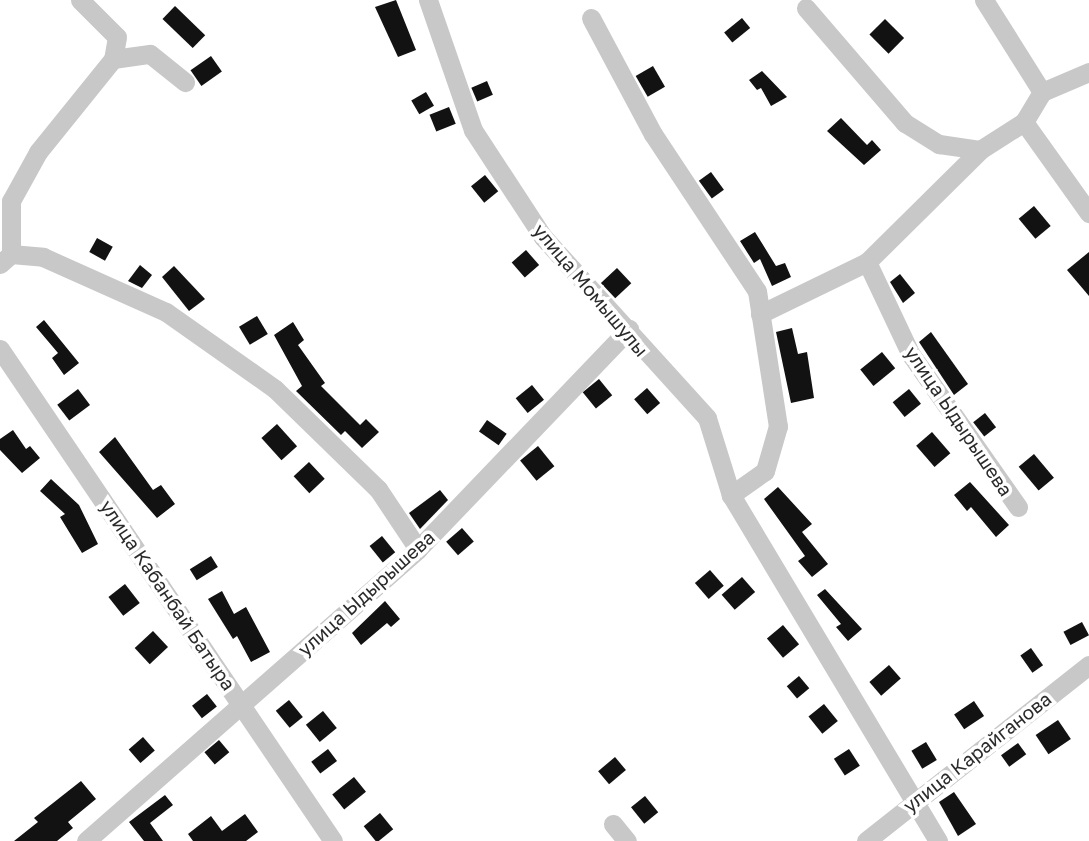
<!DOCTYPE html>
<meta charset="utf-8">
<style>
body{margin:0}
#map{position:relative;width:1089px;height:841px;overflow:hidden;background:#fff;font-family:"Golos Text",sans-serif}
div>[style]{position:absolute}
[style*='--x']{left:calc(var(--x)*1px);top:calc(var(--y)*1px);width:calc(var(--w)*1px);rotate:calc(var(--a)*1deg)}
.building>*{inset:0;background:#121212;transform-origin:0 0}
.minor>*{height:19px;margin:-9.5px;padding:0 9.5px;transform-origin:9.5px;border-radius:9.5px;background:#c8c8c8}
span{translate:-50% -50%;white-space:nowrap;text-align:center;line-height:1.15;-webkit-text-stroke:7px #fff;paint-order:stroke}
.street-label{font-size:19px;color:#2b2b2b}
</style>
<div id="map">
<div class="building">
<i style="clip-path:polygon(396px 0,416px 50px,398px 57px,375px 7px)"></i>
<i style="left:175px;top:6px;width:42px;height:18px;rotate:44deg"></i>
<i style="left:742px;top:18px;width:13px;height:23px;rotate:51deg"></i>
<i style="left:885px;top:19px;width:27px;height:22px;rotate:45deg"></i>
<i style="left:211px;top:56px;width:19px;height:25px;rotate:55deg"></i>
<i style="left:653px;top:66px;width:24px;height:20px;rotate:60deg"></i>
<i style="clip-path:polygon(762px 71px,787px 97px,771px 106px,761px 88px,757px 90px,749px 80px)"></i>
<i style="left:487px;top:81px;width:15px;height:17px;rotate:67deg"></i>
<i style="left:426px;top:92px;width:16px;height:17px;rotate:60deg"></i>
<i style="left:449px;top:107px;width:18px;height:21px;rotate:68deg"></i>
<i style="clip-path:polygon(841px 118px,867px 145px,872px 140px,881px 150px,864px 165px,827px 131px)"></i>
<i style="left:711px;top:172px;width:22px;height:15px;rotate:54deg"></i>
<i style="left:485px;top:175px;width:21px;height:18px;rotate:51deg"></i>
<i style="left:1034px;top:206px;width:26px;height:20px;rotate:50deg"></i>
<i style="clip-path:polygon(755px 232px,776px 266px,785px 263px,791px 277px,772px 286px,760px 259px,754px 263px,740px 241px)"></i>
<i style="left:97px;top:238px;width:18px;height:16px;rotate:29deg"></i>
<i style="left:526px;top:250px;width:20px;height:19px;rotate:49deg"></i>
<i style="clip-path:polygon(1089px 252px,1089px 296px,1067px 270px)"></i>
<i style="clip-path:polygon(140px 265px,152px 275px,142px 288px,128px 281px)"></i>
<i style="clip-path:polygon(174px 266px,205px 299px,189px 311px,162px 277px)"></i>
<i style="left:617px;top:268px;width:21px;height:22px;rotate:47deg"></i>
<i style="clip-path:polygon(900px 274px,915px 293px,903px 303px,890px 282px)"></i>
<i style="left:257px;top:316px;width:21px;height:21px;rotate:59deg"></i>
<i style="clip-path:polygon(44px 320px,79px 363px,64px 375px,52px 358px,58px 353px,36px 327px)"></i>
<i style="clip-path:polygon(293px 322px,304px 340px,298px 345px,325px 383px,321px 386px,360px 425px,366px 419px,379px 432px,362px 448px,345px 431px,341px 435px,296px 391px,302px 386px,274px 335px)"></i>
<i style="clip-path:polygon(792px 328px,798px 354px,807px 352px,814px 398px,791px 403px,776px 332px)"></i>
<i style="clip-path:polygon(931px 332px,968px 384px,954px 395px,919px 342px)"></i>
<i style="left:882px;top:352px;width:21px;height:28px;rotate:51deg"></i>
<i style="left:599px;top:379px;width:21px;height:21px;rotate:51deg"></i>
<i style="left:532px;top:385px;width:19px;height:21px;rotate:51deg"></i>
<i style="left:647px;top:388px;width:20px;height:17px;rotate:49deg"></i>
<i style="left:78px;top:389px;width:20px;height:26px;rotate:53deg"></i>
<i style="left:909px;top:389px;width:19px;height:21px;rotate:51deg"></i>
<i style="left:985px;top:413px;width:18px;height:15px;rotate:52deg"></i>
<i style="left:487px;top:420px;width:24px;height:14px;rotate:35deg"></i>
<i style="left:277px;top:424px;width:30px;height:21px;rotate:48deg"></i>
<i style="clip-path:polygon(13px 430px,26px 449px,30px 446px,40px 458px,22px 473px,0 450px,0 439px)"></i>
<i style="left:932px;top:432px;width:28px;height:21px;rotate:49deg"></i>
<i style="clip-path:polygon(115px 437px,153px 490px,161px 485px,175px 504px,157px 518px,99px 452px)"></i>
<i style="left:538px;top:446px;width:26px;height:23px;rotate:51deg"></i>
<i style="left:1034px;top:454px;width:31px;height:20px;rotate:50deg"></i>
<i style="left:309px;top:462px;width:23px;height:21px;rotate:47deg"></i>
<i style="clip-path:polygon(51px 479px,79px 505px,98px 544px,82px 553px,60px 517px,65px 514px,40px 491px)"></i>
<i style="clip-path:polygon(970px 482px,1009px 525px,996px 537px,971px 507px,967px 511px,954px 495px)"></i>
<i style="clip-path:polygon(778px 487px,812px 524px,802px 532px,828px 564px,812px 577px,798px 561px,805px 556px,764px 499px)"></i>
<i style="clip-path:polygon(440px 490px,448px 500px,420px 529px,409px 513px)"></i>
<i style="left:462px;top:528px;width:18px;height:21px;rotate:49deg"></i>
<i style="left:382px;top:536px;width:21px;height:16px;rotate:51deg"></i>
<i style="left:211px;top:556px;width:13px;height:25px;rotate:58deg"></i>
<i style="left:710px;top:570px;width:21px;height:20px;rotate:49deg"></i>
<i style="left:742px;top:577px;width:20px;height:27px;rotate:49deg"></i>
<i style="left:125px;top:584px;width:24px;height:21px;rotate:52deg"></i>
<i style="clip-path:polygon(825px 589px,862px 629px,848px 641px,836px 627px,841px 624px,817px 595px)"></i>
<i style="clip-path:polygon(222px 591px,234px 614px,246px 607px,270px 652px,251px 662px,237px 636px,233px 639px,208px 599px)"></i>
<i style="clip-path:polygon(385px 601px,400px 619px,391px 627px,387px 623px,361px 645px,352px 633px)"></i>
<i style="left:1082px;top:622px;width:15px;height:21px;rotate:62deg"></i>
<i style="left:783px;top:625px;width:25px;height:21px;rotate:50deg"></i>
<i style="left:153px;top:631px;width:22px;height:25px;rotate:47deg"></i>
<i style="left:1031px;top:648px;width:21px;height:13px;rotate:55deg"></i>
<i style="left:889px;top:665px;width:18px;height:26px;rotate:49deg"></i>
<i style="left:799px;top:676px;width:16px;height:16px;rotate:50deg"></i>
<i style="left:207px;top:694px;width:16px;height:19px;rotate:52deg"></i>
<i style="left:289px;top:700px;width:22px;height:17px;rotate:51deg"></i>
<i style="left:974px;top:701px;width:18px;height:24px;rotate:56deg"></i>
<i style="left:824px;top:704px;width:22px;height:20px;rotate:51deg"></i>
<i style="left:323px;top:711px;width:22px;height:22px;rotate:51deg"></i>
<i style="left:1058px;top:720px;width:23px;height:27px;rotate:56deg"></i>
<i style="left:143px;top:737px;width:18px;height:19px;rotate:49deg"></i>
<i style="left:219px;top:740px;width:16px;height:19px;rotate:50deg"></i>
<i style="left:926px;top:742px;width:21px;height:17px;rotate:59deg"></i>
<i style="left:1018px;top:743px;width:14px;height:21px;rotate:54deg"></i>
<i style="left:328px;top:749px;width:15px;height:21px;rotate:53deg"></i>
<i style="left:849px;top:749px;width:20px;height:18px;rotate:57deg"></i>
<i style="left:615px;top:757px;width:17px;height:22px;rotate:50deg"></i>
<i style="left:354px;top:777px;width:19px;height:28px;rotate:51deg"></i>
<i style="clip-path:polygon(81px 781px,96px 799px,68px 822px,73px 828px,57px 841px,14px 841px,38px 822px,34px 818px)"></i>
<i style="clip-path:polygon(954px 792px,976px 824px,958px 836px,939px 802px)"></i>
<i style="clip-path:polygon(165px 795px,173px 805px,150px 823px,163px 841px,144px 841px,129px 822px)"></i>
<i style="left:645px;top:796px;width:21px;height:18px;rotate:51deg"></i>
<i style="left:380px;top:813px;width:21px;height:21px;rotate:51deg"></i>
<i style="clip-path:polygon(245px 814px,258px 832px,246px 841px,193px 841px,188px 834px,211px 816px,222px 831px)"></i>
</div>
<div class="minor">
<i style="--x:80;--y:0;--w:52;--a:45"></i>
<i style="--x:117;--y:37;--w:22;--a:100"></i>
<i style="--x:428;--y:0;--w:138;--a:70.9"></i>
<i style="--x:473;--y:130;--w:128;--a:56.8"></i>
<i style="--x:543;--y:237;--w:244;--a:47.8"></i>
<i style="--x:707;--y:418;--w:81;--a:72.7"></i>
<i style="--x:731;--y:495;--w:403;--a:59.1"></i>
<i style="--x:984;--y:0;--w:109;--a:57.8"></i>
<i style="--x:806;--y:8;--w:152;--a:49.3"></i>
<i style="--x:905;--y:123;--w:40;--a:32"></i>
<i style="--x:939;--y:144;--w:41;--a:8.3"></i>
<i style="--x:591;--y:18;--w:132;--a:61.9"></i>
<i style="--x:653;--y:134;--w:188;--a:56.5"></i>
<i style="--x:757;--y:291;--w:137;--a:81.2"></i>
<i style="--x:778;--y:426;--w:47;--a:106.1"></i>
<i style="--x:765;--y:471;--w:42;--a:144.8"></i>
<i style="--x:1024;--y:122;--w:112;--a:54.5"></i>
<i style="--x:11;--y:254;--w:32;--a:5"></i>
<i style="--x:43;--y:257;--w:135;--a:24.1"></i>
<i style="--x:166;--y:312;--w:133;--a:35.2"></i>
<i style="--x:275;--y:389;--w:144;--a:44.2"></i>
<i style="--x:378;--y:489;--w:72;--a:56.3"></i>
<i style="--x:0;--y:264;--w:15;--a:-42"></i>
<i style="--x:11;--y:254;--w:53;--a:-90"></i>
<i style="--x:11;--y:201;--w:56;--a:-61.1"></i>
<i style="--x:38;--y:152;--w:119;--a:-51.1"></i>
<i style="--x:113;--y:59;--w:37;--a:-8"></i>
<i style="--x:150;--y:54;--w:45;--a:38.7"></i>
<i style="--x:760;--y:314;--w:119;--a:-25.9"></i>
<i style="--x:0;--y:349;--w:594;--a:55.91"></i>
<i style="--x:1018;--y:507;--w:186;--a:-125.1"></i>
<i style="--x:911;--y:355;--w:103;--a:-115.3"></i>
<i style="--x:867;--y:262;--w:159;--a:-44.7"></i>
<i style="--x:980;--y:150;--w:52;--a:-32.5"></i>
<i style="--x:1024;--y:122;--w:35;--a:-59"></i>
<i style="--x:1042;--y:92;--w:51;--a:-23.1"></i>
<i style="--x:613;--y:824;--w:22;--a:51"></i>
<i style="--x:86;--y:841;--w:442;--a:-41.3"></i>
<i style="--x:418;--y:549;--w:305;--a:-46.2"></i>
<i style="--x:866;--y:841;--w:284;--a:-38.3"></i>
</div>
<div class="street-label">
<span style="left:591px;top:290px;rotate:50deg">улица Момышулы</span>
<span style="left:959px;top:421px;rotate:56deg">улица Ыдырышева</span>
<span style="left:366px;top:593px;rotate:-42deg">улица Ыдырышева</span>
<span style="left:168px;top:595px;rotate:56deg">улица Кабанбай Батыра</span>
<span style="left:977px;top:752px;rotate:-38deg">улица Карайганова</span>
</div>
</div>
